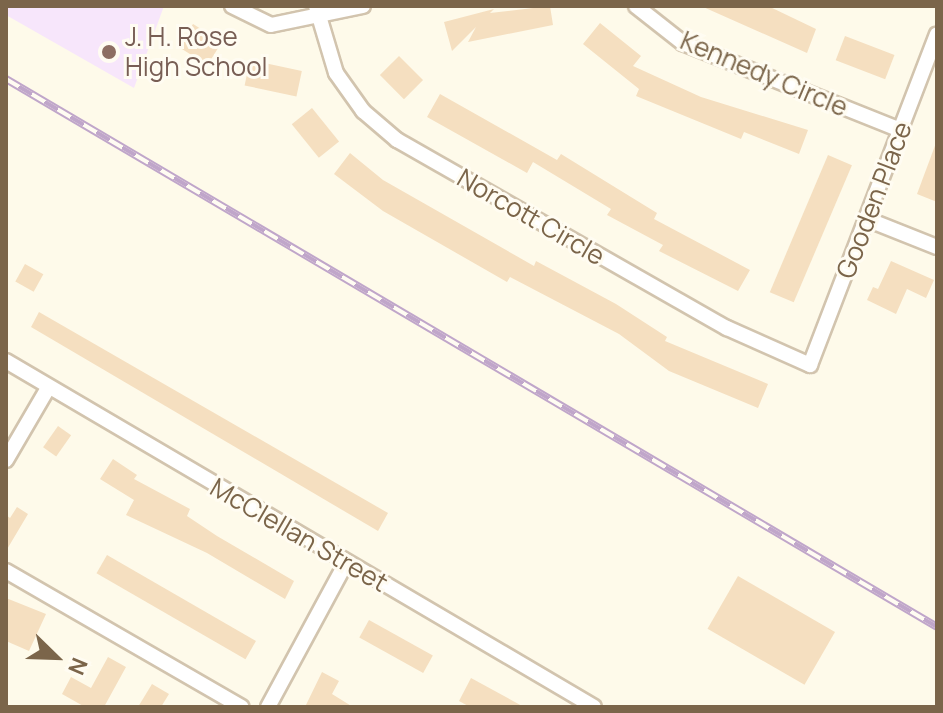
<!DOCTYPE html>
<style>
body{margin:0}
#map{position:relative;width:943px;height:713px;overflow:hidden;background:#fefaea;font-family:Manrope,sans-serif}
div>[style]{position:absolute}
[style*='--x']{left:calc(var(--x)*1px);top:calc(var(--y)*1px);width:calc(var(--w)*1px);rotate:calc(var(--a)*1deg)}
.education>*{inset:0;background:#f7e6fb}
.building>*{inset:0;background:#f5dfc0;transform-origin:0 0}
.roads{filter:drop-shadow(2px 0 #d2c4ae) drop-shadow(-2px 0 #d2c4ae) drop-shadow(0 2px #d2c4ae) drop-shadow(0 -2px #d2c4ae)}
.minor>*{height:14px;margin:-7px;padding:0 7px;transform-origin:7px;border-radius:7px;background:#fff}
.rail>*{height:8px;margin-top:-4px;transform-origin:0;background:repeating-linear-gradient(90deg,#fffcf2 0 15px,#c0a6ca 0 30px);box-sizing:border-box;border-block:2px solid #c0a6ca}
.dots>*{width:22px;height:22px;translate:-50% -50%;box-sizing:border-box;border:4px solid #fffcf2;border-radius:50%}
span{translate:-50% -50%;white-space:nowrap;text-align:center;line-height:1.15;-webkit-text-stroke:6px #fffcf2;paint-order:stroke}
.education-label{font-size:26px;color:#785e54}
.left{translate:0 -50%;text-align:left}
.street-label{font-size:26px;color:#7b654a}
.frame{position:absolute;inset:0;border:8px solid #7b654a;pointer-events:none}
.north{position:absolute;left:16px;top:617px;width:80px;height:80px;-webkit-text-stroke:6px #fffcf2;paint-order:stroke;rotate:113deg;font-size:22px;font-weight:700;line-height:32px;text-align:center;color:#7b654a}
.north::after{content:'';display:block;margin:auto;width:28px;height:36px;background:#7b654a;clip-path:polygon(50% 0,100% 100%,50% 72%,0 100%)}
</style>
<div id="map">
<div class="education">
<i style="clip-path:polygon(6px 6px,164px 6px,134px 88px,6px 15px)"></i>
</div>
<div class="building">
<i style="clip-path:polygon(550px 6px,553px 25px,468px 42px,476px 27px,452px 51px,444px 22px,494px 9px,490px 13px)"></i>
<i style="clip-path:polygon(701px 6px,768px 6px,816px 29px,807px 53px)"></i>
<i style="clip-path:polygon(600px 23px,641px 56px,633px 66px,701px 97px,808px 130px,799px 154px,744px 132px,741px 139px,636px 96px,639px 89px,583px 44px)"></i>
<i style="left:193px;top:24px;width:34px;height:27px;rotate:32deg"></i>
<i style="left:845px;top:36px;width:53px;height:26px;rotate:21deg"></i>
<i style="left:399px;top:56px;width:34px;height:27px;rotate:45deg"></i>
<i style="left:250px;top:60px;width:53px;height:26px;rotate:12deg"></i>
<i style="clip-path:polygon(440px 94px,557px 160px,561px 154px,657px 213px,654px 219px,750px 270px,738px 291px,659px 251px,663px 245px,607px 215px,611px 209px,533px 162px,527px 173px,427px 117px)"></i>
<i style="left:312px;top:108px;width:43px;height:26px;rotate:51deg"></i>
<i style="clip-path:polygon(936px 143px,937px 143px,937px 202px,917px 194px)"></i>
<i style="clip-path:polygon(350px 153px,383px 180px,534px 266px,536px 261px,616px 304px,667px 337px,665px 341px,768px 384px,758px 408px,669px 371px,619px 334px,510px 277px,507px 282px,383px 211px,334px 174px)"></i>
<i style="left:828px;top:155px;width:26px;height:149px;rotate:23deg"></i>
<i style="clip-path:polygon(891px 261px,934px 280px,926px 298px,907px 289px,896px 314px,867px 300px,873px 287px,878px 289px)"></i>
<i style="left:25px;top:264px;width:21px;height:20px;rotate:29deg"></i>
<i style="clip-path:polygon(39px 312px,388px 513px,378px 531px,31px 327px)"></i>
<i style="left:58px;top:426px;width:16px;height:26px;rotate:35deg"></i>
<i style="clip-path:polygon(113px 459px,137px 475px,134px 479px,190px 509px,187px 516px,217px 536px,294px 581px,285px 599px,207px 553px,126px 515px,134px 500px,100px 479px)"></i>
<i style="clip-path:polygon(17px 507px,28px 514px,6px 551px,6px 515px,10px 518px)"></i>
<i style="left:107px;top:555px;width:172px;height:21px;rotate:30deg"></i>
<i style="left:738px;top:576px;width:112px;height:61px;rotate:30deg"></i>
<i style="clip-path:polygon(6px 598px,46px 614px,29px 651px,6px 641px)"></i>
<i style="left:369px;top:620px;width:73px;height:20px;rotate:29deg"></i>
<i style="clip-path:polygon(108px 657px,126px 667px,104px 707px,85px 707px,62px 694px,71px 677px,91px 688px)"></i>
<i style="clip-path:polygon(322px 672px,339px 681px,332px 694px,353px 707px,305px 707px)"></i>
<i style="clip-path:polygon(471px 678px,524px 707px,470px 707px,459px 701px)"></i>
<i style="clip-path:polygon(152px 684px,169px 694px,161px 707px,138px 707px)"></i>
</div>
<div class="roads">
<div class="minor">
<i style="--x:232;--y:6;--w:43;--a:26"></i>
<i style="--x:271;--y:25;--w:94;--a:-11.7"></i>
<i style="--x:316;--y:6;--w:70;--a:73.4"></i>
<i style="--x:336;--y:73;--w:47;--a:54.6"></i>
<i style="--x:363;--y:111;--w:45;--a:40.5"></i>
<i style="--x:397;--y:140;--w:380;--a:29.7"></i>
<i style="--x:727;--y:328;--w:91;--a:24"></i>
<i style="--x:810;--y:365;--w:354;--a:-69"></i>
<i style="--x:636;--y:6;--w:60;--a:38.2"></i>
<i style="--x:683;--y:43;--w:234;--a:21.8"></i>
<i style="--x:869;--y:220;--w:73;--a:21.7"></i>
<i style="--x:6;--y:361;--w:682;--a:30.47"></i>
<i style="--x:6;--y:460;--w:83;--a:-59.7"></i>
<i style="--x:6;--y:571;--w:272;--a:30"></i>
<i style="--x:268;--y:707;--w:164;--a:-61.6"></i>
</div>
</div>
<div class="rail">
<i style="--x:6;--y:79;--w:1080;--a:30.48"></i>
</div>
<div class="dots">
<i style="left:109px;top:52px;background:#8d6e63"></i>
</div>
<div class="education-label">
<span class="left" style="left:125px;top:52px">J. H. Rose<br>High School</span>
</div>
<div class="street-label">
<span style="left:764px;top:74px;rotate:23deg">Kennedy Circle</span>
<span style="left:874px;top:200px;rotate:-69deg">Gooden Place</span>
<span style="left:531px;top:217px;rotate:30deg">Norcott Circle</span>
<span style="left:299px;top:535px;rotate:30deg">McClellan Street</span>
</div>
<div class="frame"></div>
<div class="north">N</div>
</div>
